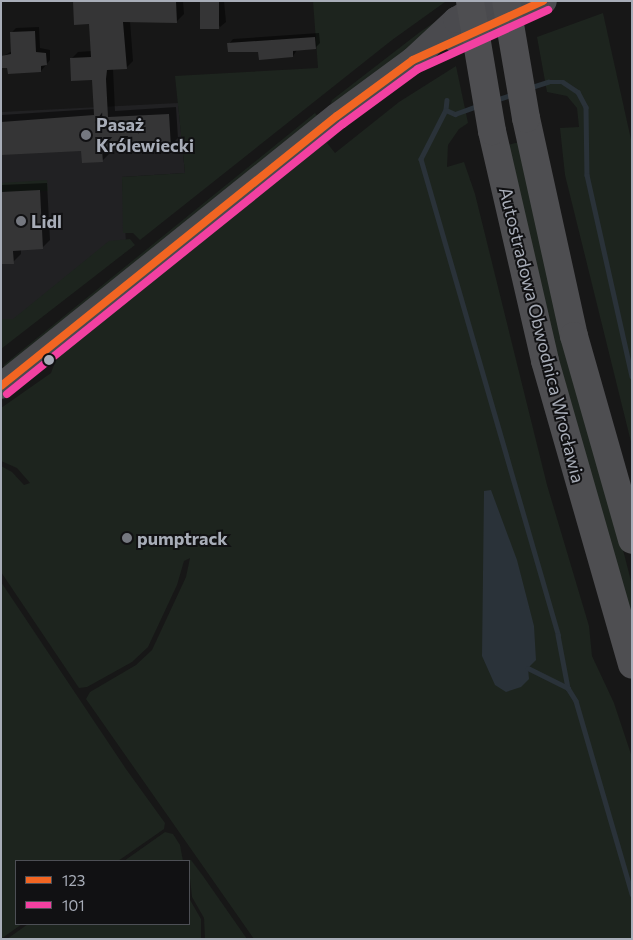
<!DOCTYPE html>
<meta charset="utf-8">
<style>
body{margin:0}
#map{position:relative;width:633px;height:940px;overflow:hidden;background:#171717;font-family:Commissioner,sans-serif}
div>[style]{position:absolute}
[style*='--x']{left:calc(var(--x)*1px);top:calc(var(--y)*1px);width:calc(var(--w)*1px);rotate:calc(var(--a)*1deg)}
.built>*{inset:0;background:#212123}
.green>*{inset:0;background:#1d241e;transform-origin:0 0}
.water>*{inset:0;background:#2a3239}
.shadow>*{inset:0;background:#0007}
.stream>*{height:4.5px;margin:-2.25px;padding:0 2.25px;transform-origin:2.25px;border-radius:2.25px;background:#2a3239}
.building>*{inset:0;background:#353536;transform-origin:0 0}
.secondary>*{height:26px;margin:-13px;padding:0 13px;transform-origin:13px;border-radius:13px;background:#4a4a4e}
.highway>*{height:28px;margin:-14px;padding:0 14px;transform-origin:14px;border-radius:14px;background:#4e4e51}
.highway-bridge>*{height:28px;margin:-14px;padding:0 14px;transform-origin:14px;border-radius:14px;background:#4e4e51}
.bus-1>*{height:8px;margin:-4px;padding:0 4px;transform-origin:4px;border-radius:4px;background:#f26522}
.bus-2>*{height:8px;margin:-4px;padding:0 4px;transform-origin:4px;border-radius:4px;background:#f240a1}
.dots>*{width:14px;height:14px;translate:-50% -50%;box-sizing:border-box;border:2px solid #111113;border-radius:50%}
span{translate:-50% -50%;white-space:nowrap;text-align:center;line-height:1.15;-webkit-text-stroke:4px #111113;paint-order:stroke}
.poi-label{font-size:18px;color:#a8adb8;font-weight:700}
.left{translate:0 -50%;text-align:left}
.street-label{font-size:18px;color:#a8adb8}
.frame{position:absolute;inset:0;border:2px solid #a8adb8;pointer-events:none}
.legend{position:absolute;left:15px;top:860px;width:175px;height:65px;box-sizing:border-box;background:#111113;border:1px solid #4d4f55;margin:0;padding:6px 9px;list-style:none;font-size:15px;color:#a8adb8}
.legend li{display:flex;align-items:center;gap:10px;height:25px}
.legend b{width:25px;border:1px solid #4d4f55}
</style>
<div id="map">
<div class="built">
<i style="clip-path:polygon(178px 103px,185px 173px,122px 177px,126px 242px,1px 342px,1px 112px)"></i>
</div>
<div class="green">
<i style="clip-path:polygon(313px 1px,445px 2px,392px 40px,140px 240px,133px 233px,123px 233px,122px 177px,185px 173px,175px 76px,318px 68px)"></i>
<i style="clip-path:polygon(482px 1px,330px 106px,332px 100px,420px 32px,448px 13px)"></i>
<i style="clip-path:polygon(603px 13px,632px 144px,632px 446px,565px 175px,560px 128px,579px 127px,577px 108px,567px 96px,547px 92px,537px 37px)"></i>
<i style="clip-path:polygon(456px 66px,468px 123px,459px 129px,448px 145px,447px 167px,464px 162px,475px 194px,547px 485px,589px 626px,592px 656px,614px 703px,632px 757px,632px 939px,254px 939px,86px 699px,90px 692px,136px 665px,152px 650px,186px 577px,190px 558px,184px 561px,177px 585px,148px 647px,132px 662px,87px 687px,79px 688px,1px 572px,1px 466px,12px 472px,24px 485px,30px 483px,17px 468px,1px 461px,1px 408px,51px 373px,55px 362px,75px 337px,331px 133px,334px 137px,327px 143px,335px 153px,399px 102px)"></i>
<i style="left:315px;top:113px;width:6px;height:401px;rotate:51deg"></i>
<i style="clip-path:polygon(519px 142px,632px 585px,632px 620px,551px 332px,508px 145px)"></i>
<i style="clip-path:polygon(47px 180px,48px 191px,1px 192px,1px 183px)"></i>
<i style="clip-path:polygon(130px 239px,135px 245px,1px 349px,1px 319px,13px 319px,109px 241px)"></i>
<i style="clip-path:polygon(1px 582px,126px 769px,165px 823px,164px 829px,118px 861px,16px 861px,16px 924px,22px 924px,1px 939px)"></i>
<i style="clip-path:polygon(165px 832px,173px 834px,180px 845px,183px 861px,124px 861px)"></i>
<i style="clip-path:polygon(188px 860px,191px 860px,203px 876px,247px 939px,205px 939px,204px 918px,192px 897px)"></i>
<i style="clip-path:polygon(189px 898px,201px 919px,201px 939px,7px 939px,28px 924px,189px 924px)"></i>
</div>
<div class="water">
<i style="clip-path:polygon(491px 490px,517px 560px,534px 626px,536px 660px,528px 668px,529px 679px,521px 687px,506px 692px,495px 685px,482px 656px,484px 491px)"></i>
</div>
<div class="shadow">
<i style="clip-path:polygon(74px 1px,183px 1px,184px 14px,177px 21px,130px 21px,133px 61px,126px 68px,113px 69px,115px 111px,176px 107px,178px 138px,171px 145px,109px 148px,109px 154px,102px 161px,83px 150px,1px 154px,1px 115px,95px 109px,93px 79px,71px 59px,78px 52px,92px 51px,90px 23px)"></i>
<i style="clip-path:polygon(202px 1px,224px 1px,226px 22px,220px 27px)"></i>
<i style="clip-path:polygon(39px 27px,40px 48px,50px 50px,50px 60px,41px 71px,8px 67px,2px 57px,12px 51px,11px 33px,16px 28px)"></i>
<i style="clip-path:polygon(319px 33px,320px 43px,315px 48px,297px 50px,293px 56px,229px 44px,233px 39px)"></i>
<i style="clip-path:polygon(47px 183px,50px 240px,42px 248px,21px 249px,21px 254px,13px 262px,1px 263px,1px 185px)"></i>
</div>
<div class="stream">
<i style="--x:529;--y:88;--w:20;--a:-18"></i>
<i style="--x:548;--y:82;--w:15;--a:0"></i>
<i style="--x:563;--y:82;--w:18;--a:34"></i>
<i style="--x:578;--y:92;--w:17;--a:62"></i>
<i style="--x:586;--y:107;--w:68;--a:89.2"></i>
<i style="--x:587;--y:175;--w:206;--a:77.4"></i>
<i style="--x:447;--y:100;--w:10;--a:96"></i>
<i style="--x:446;--y:110;--w:55;--a:117"></i>
<i style="--x:421;--y:159;--w:495;--a:73.9"></i>
<i style="--x:558;--y:635;--w:54;--a:79.3"></i>
<i style="--x:568;--y:688;--w:15;--a:58"></i>
<i style="--x:576;--y:701;--w:201;--a:73.8"></i>
<i style="--x:496;--y:100;--w:18;--a:-19"></i>
<i style="--x:446;--y:110;--w:10;--a:24"></i>
<i style="--x:455;--y:114;--w:27;--a:-20"></i>
<i style="--x:528;--y:668;--w:45;--a:26.6"></i>
</div>
<div class="building">
<i style="clip-path:polygon(73px 1px,176px 1px,177px 23px,123px 22px,127px 69px,107px 70px,106px 79px,108px 117px,169px 114px,171px 147px,102px 150px,103px 162px,82px 163px,81px 151px,1px 155px,1px 122px,94px 115px,92px 80px,71px 81px,70px 58px,91px 57px,89px 24px,74px 25px)"></i>
<i style="left:200px;top:1px;width:19px;height:28px"></i>
<i style="clip-path:polygon(35px 31px,36px 52px,46px 53px,47px 65px,41px 66px,41px 72px,8px 74px,7px 68px,1px 68px,1px 56px,11px 54px,10px 32px)"></i>
<i style="clip-path:polygon(315px 37px,316px 49px,293px 51px,293px 57px,259px 60px,258px 52px,228px 52px,227px 43px)"></i>
<i style="clip-path:polygon(40px 190px,43px 249px,13px 251px,14px 264px,1px 264px,1px 192px)"></i>
</div>
<div class="secondary">
<i style="--x:456;--y:40;--w:96;--a:-23.9"></i>
<i style="--x:1;--y:386;--w:431;--a:-38.8"></i>
<i style="--x:337;--y:116;--w:94;--a:-36.4"></i>
<i style="--x:413;--y:60;--w:59;--a:-42.9"></i>
<i style="--x:456;--y:20;--w:38;--a:-30"></i>
</div>
<div class="highway">
<i style="--x:526;--y:118;--w:223;--a:77.6"></i>
<i style="--x:574;--y:336;--w:212;--a:74.1"></i>
<i style="--x:492;--y:131;--w:236;--a:77"></i>
<i style="--x:545;--y:361;--w:316;--a:74"></i>
</div>
<div class="highway-bridge">
<i style="--x:470;--y:1;--w:132;--a:80.4"></i>
<i style="--x:506;--y:1;--w:119;--a:80.3"></i>
</div>
<div class="bus-1">
<i style="--x:1;--y:386;--w:431;--a:-38.8"></i>
<i style="--x:337;--y:116;--w:94;--a:-36.4"></i>
<i style="--x:413;--y:60;--w:143;--a:-24.4"></i>
</div>
<div class="bus-2">
<i style="--x:7;--y:394;--w:431;--a:-38.8"></i>
<i style="--x:343;--y:124;--w:93;--a:-36.3"></i>
<i style="--x:418;--y:69;--w:143;--a:-24.4"></i>
</div>
<div class="dots">
<i style="left:86px;top:135px;background:#757880"></i>
<i style="left:21px;top:221px;background:#757880"></i>
<i style="left:49px;top:360px;background:#a8adb8"></i>
<i style="left:127px;top:538px;background:#757880"></i>
</div>
<div class="poi-label">
<span class="left" style="left:96px;top:135px">Pasaż<br>Królewiecki</span>
<span class="left" style="left:31px;top:221px">Lidl</span>
<span class="left" style="left:137px;top:538px">pumptrack</span>
</div>
<div class="street-label">
<span style="left:542px;top:335px;rotate:76deg">Autostradowa Obwodnica Wrocławia</span>
</div>
<div class="frame"></div>
<ul class="legend">
<li><b style="height:6px;background:#f26522"></b>123</li>
<li><b style="height:6px;background:#f240a1"></b>101</li>
</ul>
</div>
